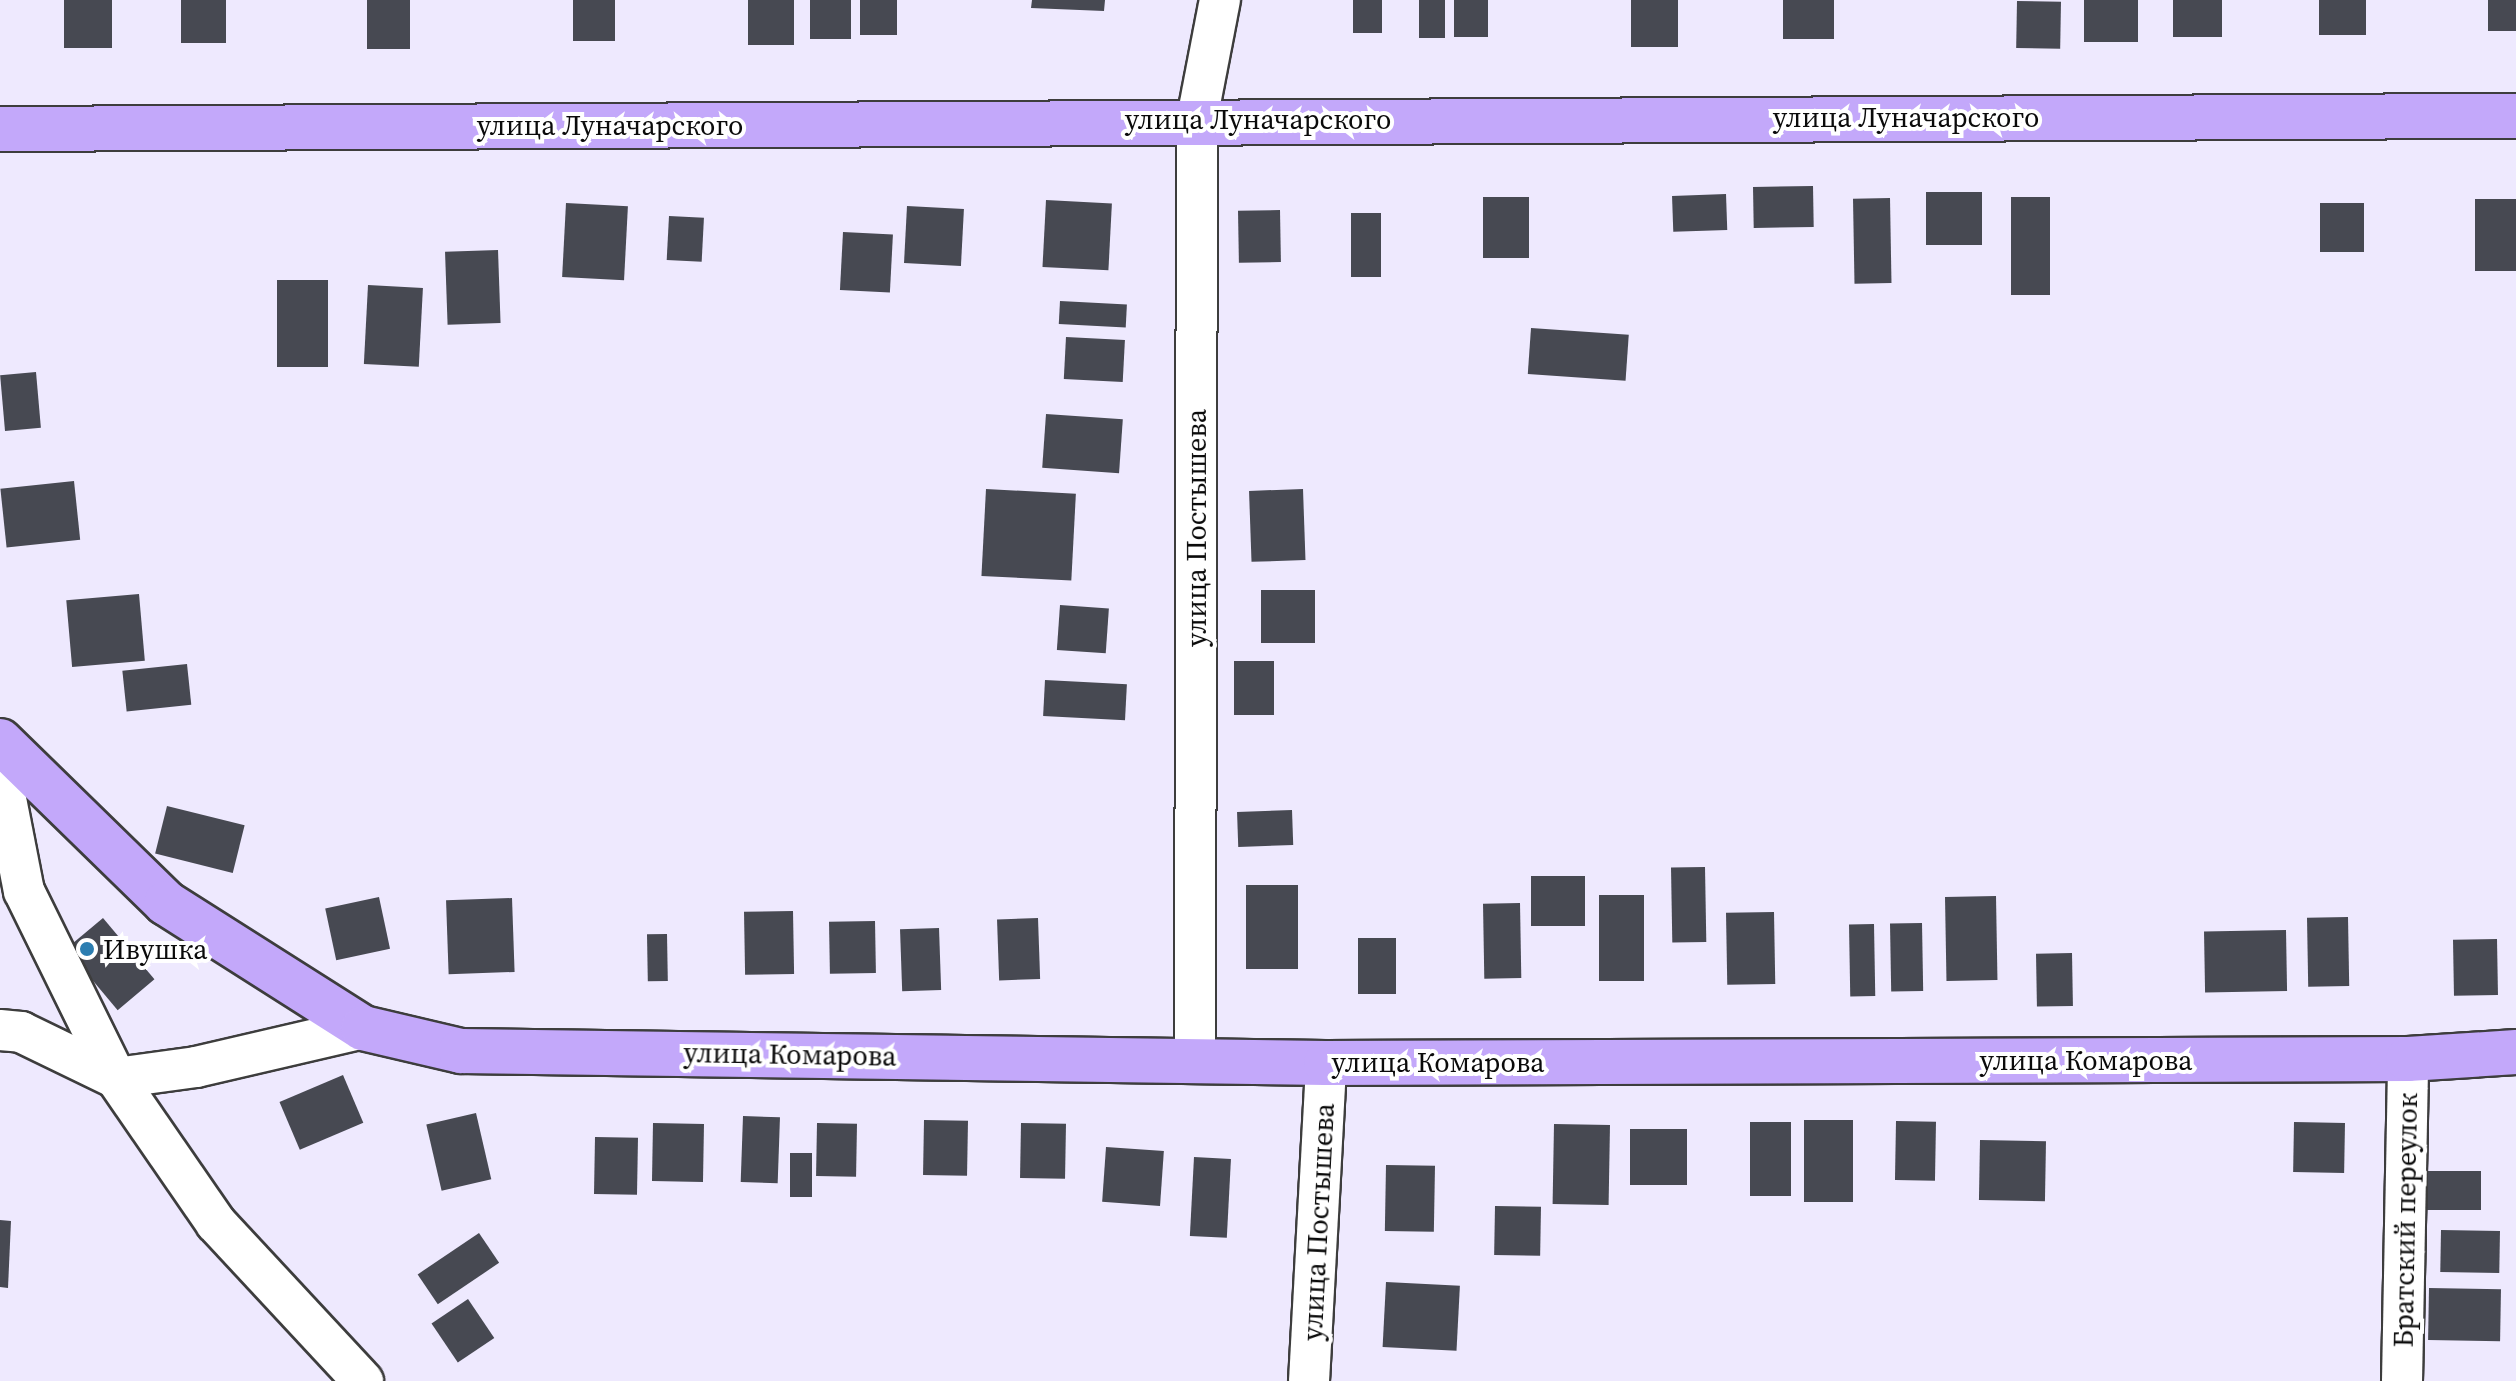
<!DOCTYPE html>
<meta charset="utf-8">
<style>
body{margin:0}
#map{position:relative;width:2516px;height:1381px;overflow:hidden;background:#eee9fe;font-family:"Source Serif 4",serif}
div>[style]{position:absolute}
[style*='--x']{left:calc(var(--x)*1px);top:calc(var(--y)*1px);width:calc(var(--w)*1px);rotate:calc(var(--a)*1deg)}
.building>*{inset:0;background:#474952;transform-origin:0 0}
.roads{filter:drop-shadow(2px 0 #3d3d3d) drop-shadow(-2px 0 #3d3d3d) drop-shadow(0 2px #3d3d3d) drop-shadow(0 -2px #3d3d3d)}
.street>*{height:40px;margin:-20px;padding:0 20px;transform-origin:20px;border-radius:20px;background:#fff}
.secondary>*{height:44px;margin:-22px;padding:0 22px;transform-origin:22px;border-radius:22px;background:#c3a8fa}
.dots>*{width:22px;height:22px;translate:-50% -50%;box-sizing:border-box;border:4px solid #fff;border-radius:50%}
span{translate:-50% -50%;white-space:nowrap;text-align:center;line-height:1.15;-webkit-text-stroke:8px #fff;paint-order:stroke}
.street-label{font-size:28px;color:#0a0a0a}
.poi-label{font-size:28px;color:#0a0a0a}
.left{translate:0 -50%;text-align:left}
</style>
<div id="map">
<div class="building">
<i style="left:64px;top:0;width:48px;height:48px"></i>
<i style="left:181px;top:0;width:45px;height:43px"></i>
<i style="left:367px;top:0;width:43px;height:49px"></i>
<i style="left:573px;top:0;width:42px;height:41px"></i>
<i style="left:748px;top:0;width:46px;height:45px"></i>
<i style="left:810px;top:0;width:41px;height:39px"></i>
<i style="left:860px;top:0;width:37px;height:35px"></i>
<i style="clip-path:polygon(1032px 0,1105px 0,1104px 11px,1031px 8px)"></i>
<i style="left:1353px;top:0;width:29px;height:33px"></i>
<i style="left:1419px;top:0;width:26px;height:38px"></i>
<i style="left:1454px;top:0;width:34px;height:37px"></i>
<i style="left:1631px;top:0;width:47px;height:47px"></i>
<i style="left:1783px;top:0;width:51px;height:39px"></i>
<i style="left:2084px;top:0;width:54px;height:42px"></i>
<i style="left:2173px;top:0;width:49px;height:37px"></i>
<i style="left:2319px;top:0;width:47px;height:35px"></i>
<i style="left:2488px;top:0;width:28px;height:31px"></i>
<i style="left:2017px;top:1px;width:44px;height:47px;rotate:1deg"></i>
<i style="left:1813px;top:186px;width:41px;height:60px;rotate:89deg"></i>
<i style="left:1982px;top:192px;width:53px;height:56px;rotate:90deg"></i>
<i style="left:1726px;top:194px;width:36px;height:54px;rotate:88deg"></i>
<i style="left:1483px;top:197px;width:46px;height:61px"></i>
<i style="left:2011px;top:197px;width:39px;height:98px"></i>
<i style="left:1890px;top:198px;width:85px;height:37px;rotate:89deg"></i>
<i style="left:2516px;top:199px;width:72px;height:41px;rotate:90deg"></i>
<i style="left:1046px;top:200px;width:66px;height:67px;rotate:3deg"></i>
<i style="left:566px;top:203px;width:62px;height:74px;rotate:3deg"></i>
<i style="left:2320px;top:203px;width:44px;height:49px"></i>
<i style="left:907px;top:206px;width:57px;height:57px;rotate:3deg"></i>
<i style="left:1280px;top:210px;width:52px;height:42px;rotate:89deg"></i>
<i style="left:1351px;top:213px;width:30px;height:64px"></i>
<i style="left:669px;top:216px;width:35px;height:44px;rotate:3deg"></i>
<i style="left:843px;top:232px;width:50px;height:58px;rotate:3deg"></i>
<i style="left:498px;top:250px;width:73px;height:53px;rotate:88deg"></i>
<i style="left:277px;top:280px;width:51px;height:87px"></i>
<i style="left:368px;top:285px;width:55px;height:79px;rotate:3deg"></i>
<i style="left:1060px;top:301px;width:67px;height:23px;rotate:3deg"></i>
<i style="left:1531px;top:328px;width:98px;height:46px;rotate:4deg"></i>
<i style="left:1066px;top:337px;width:59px;height:42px;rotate:3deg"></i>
<i style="left:36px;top:372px;width:56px;height:36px;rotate:85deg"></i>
<i style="left:1046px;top:414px;width:77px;height:54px;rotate:4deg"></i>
<i style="left:74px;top:481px;width:59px;height:74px;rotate:84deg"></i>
<i style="left:986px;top:489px;width:90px;height:87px;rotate:3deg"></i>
<i style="left:1303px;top:489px;width:71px;height:54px;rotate:88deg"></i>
<i style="left:1315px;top:590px;width:53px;height:54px;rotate:90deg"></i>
<i style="left:139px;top:594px;width:67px;height:73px;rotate:85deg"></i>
<i style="left:1060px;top:605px;width:49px;height:45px;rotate:4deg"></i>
<i style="left:1234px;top:661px;width:40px;height:54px"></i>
<i style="left:187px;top:664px;width:41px;height:65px;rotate:84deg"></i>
<i style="left:1045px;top:680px;width:82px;height:36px;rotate:3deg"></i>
<i style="left:167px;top:806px;width:80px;height:49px;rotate:14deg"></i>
<i style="left:1292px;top:810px;width:35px;height:55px;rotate:88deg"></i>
<i style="left:1705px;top:867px;width:75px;height:34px;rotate:89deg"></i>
<i style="left:1585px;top:876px;width:50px;height:54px;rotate:90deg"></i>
<i style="left:1246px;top:885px;width:52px;height:84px"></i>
<i style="left:1599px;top:895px;width:45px;height:86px"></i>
<i style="left:1996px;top:896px;width:84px;height:51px;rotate:89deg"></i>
<i style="left:379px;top:897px;width:53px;height:55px;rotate:78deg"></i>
<i style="left:512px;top:898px;width:74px;height:66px;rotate:88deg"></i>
<i style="left:1520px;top:903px;width:75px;height:37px;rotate:89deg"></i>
<i style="left:793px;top:911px;width:63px;height:49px;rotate:89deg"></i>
<i style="left:1774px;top:912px;width:72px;height:48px;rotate:89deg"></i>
<i style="left:2348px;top:917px;width:69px;height:41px;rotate:89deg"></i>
<i style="left:103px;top:918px;width:80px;height:48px;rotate:50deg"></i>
<i style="left:1038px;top:918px;width:61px;height:41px;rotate:88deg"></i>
<i style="left:875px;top:921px;width:52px;height:46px;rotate:89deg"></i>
<i style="left:1922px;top:923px;width:68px;height:32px;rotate:89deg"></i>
<i style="left:1874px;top:924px;width:72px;height:25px;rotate:89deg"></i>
<i style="left:939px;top:928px;width:62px;height:39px;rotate:88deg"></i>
<i style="left:2286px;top:930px;width:61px;height:82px;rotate:89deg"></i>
<i style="left:667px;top:934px;width:47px;height:20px;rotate:89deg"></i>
<i style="left:1396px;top:938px;width:56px;height:38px;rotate:90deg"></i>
<i style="left:2497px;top:939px;width:56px;height:44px;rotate:89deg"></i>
<i style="left:2072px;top:953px;width:53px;height:36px;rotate:89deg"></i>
<i style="left:343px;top:1075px;width:52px;height:69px;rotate:67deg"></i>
<i style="left:476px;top:1113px;width:68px;height:51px;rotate:77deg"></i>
<i style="left:743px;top:1116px;width:37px;height:66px;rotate:2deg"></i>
<i style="left:924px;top:1120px;width:44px;height:55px;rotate:1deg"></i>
<i style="left:1804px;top:1120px;width:49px;height:82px"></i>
<i style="left:1896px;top:1121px;width:40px;height:59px;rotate:1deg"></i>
<i style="left:1750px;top:1122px;width:41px;height:74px"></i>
<i style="left:2294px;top:1122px;width:51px;height:50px;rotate:1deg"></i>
<i style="left:653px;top:1123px;width:51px;height:58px;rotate:1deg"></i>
<i style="left:817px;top:1123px;width:40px;height:53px;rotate:1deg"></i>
<i style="left:1021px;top:1123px;width:45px;height:55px;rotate:1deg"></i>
<i style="left:1554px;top:1124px;width:56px;height:80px;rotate:1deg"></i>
<i style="left:1630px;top:1129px;width:57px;height:56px"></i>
<i style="left:595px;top:1137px;width:43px;height:57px;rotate:1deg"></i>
<i style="left:1980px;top:1140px;width:66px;height:60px;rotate:1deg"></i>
<i style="left:1106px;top:1147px;width:58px;height:55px;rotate:4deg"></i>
<i style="left:790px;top:1153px;width:22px;height:44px"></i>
<i style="left:1194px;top:1157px;width:37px;height:79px;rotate:3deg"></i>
<i style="left:1386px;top:1165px;width:49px;height:66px;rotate:1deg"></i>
<i style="left:2424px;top:1171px;width:57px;height:39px"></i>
<i style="left:1495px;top:1206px;width:46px;height:49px;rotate:1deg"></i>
<i style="clip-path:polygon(0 1220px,11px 1221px,8px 1288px,0 1287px)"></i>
<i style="left:2441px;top:1230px;width:59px;height:42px;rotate:1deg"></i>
<i style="left:479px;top:1233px;width:36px;height:74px;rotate:56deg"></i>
<i style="left:1386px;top:1282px;width:74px;height:65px;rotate:3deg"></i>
<i style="left:2429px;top:1288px;width:72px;height:52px;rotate:1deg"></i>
<i style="left:468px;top:1299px;width:47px;height:44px;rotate:56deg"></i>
</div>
<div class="roads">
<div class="street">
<i style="--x:0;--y:768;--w:125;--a:79"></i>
<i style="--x:24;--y:891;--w:208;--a:63.8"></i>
<i style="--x:116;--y:1078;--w:176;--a:55.4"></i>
<i style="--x:216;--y:1223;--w:216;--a:47.1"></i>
<i style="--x:0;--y:1030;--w:21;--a:5"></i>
<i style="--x:21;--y:1032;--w:106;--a:25.8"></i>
<i style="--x:116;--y:1078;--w:81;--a:-7.8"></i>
<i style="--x:196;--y:1067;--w:171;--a:-13.1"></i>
<i style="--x:1195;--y:1059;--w:940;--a:-89.88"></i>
<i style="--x:1197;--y:119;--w:121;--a:-79.1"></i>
<i style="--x:1309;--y:1381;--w:318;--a:-86.9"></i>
<i style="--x:2402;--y:1381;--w:322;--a:-88.9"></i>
</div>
<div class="secondary">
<i style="--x:0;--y:129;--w:2516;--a:-0.3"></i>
<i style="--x:0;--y:741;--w:232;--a:44.3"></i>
<i style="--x:166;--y:903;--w:233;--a:32.4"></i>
<i style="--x:363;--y:1028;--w:101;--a:13.2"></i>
<i style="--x:461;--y:1051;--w:865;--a:0.79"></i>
<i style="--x:1326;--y:1063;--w:1082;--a:-0.21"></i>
<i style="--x:2408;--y:1059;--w:108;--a:-3.7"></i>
</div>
</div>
<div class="dots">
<i style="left:87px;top:949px;background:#2c7db0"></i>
</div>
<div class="street-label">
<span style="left:1906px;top:117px">улица Луначарского</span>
<span style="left:1258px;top:119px">улица Луначарского</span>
<span style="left:610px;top:125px">улица Луначарского</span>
<span style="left:1196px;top:528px;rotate:-90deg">улица Постышева</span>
<span style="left:790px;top:1054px;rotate:1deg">улица Комарова</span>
<span style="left:2086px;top:1060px">улица Комарова</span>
<span style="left:1438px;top:1062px">улица Комарова</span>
<span style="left:2405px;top:1220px;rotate:-89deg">Братский переулок</span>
<span style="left:1318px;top:1222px;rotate:-87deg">улица Постышева</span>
</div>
<div class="poi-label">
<span class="left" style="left:103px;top:949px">Ивушка</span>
</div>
</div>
